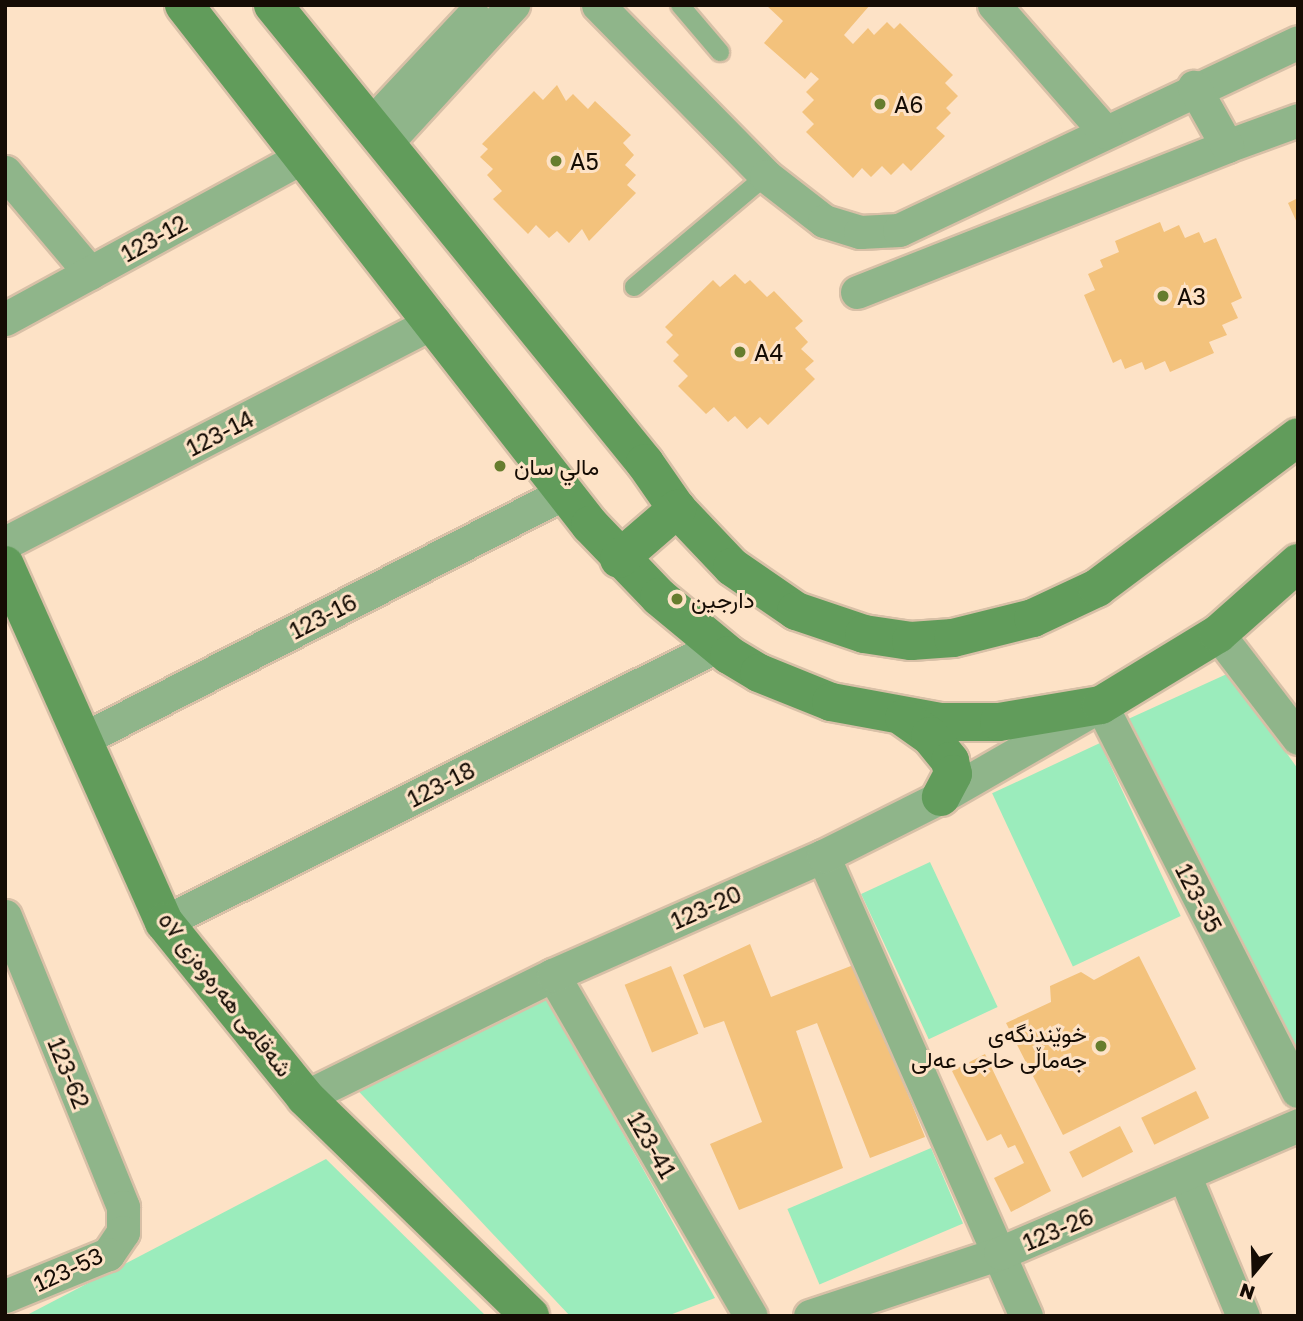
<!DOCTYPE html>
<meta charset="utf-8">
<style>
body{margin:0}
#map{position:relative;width:1303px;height:1321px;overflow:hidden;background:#fde2c6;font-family:"Golos Text",Vazirmatn,sans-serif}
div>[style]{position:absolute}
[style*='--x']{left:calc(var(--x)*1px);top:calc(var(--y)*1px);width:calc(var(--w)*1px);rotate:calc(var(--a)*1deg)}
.green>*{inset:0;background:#9becbc;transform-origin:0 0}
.building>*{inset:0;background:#f3c27c;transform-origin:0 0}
.roads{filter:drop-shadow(2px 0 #d8c0a7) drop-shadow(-2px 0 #d8c0a7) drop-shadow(0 2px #d8c0a7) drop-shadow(0 -2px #d8c0a7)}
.lane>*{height:18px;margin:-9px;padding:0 9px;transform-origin:9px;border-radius:9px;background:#8fb58a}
.street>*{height:33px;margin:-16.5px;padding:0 16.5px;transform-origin:16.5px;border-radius:16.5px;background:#8fb58a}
.secondary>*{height:38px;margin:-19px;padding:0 19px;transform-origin:19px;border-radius:19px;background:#619c5b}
.dots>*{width:19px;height:19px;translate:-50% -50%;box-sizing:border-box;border:4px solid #fde2c6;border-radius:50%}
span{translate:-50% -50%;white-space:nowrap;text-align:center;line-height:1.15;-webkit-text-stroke:6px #fde2c6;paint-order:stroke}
.poi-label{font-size:23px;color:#150c04}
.left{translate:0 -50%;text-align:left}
.right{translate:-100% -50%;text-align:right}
.street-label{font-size:23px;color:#150c04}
.frame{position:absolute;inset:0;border:7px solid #150c04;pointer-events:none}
.north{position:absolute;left:1219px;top:1237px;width:70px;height:70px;-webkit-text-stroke:5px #fde2c6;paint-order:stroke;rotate:199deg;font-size:19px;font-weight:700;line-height:28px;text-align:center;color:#150c04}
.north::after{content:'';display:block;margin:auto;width:24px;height:32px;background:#150c04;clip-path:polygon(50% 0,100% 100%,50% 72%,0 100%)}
</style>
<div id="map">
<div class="green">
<i style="clip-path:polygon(1229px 673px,1298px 769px,1298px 1059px,1126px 720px)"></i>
<i style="left:1100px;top:743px;width:191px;height:119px;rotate:65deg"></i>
<i style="left:930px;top:862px;width:160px;height:76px;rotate:65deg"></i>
<i style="clip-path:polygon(542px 988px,715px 1298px,667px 1316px,570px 1316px,348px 1080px)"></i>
<i style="left:931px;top:1148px;width:82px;height:156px;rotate:67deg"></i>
<i style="clip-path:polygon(326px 1159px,486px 1316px,25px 1316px)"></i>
</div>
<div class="building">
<i style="clip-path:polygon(766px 5px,870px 5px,844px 35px,853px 44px,868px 28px,874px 35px,887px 22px,894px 29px,900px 23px,953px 75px,945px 83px,958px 96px,946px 108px,951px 113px,936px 128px,945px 136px,911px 171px,903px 163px,891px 175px,882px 166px,871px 177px,862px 168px,853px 178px,806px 132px,814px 124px,802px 112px,814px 100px,806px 92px,819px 79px,811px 72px,805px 79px,764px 43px,783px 21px)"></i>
<i style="clip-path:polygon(557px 85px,566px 101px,573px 94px,588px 109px,595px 101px,631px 135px,623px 143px,634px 155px,625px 165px,636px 175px,627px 185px,636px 193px,589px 241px,582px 229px,569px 243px,557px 231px,549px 238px,536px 225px,528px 234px,493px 199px,502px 191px,487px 175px,493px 169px,480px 157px,488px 149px,482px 144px,534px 91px,543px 100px)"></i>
<i style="clip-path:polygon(1298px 198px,1298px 225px,1288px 203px)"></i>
<i style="clip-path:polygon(1160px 222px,1164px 232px,1179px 225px,1185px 238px,1199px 232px,1204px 243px,1216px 238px,1242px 298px,1231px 303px,1238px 318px,1222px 325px,1227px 335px,1209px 342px,1214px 353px,1170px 372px,1165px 361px,1145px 370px,1142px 362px,1125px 369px,1121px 359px,1113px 363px,1084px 295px,1095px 290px,1088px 274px,1103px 267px,1100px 260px,1119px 252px,1115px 241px)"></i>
<i style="clip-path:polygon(735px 274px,745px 284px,750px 280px,767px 297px,774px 291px,803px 321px,795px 328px,808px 342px,801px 349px,814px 361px,805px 369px,815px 379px,768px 425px,760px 417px,747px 429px,735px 416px,728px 422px,714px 407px,706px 414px,678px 386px,688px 376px,673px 361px,679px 355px,666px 342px,673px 335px,665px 327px,713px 280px,720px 287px)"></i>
<i style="clip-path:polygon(750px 944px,771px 997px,856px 964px,925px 1137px,870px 1158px,817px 1023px,796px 1031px,843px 1168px,739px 1210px,710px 1144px,762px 1122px,724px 1021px,704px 1028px,683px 975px)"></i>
<i style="clip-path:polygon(1139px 956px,1196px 1069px,1063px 1135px,1006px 1023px,1051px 1002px,1050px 986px,1081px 972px,1094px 980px)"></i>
<i style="left:671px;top:966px;width:73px;height:50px;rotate:68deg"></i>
<i style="clip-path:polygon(985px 1054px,1051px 1191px,1011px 1212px,994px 1178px,1024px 1163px,1015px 1145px,1008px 1148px,1001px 1134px,987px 1141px,952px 1071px)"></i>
<i style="left:1196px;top:1091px;width:30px;height:61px;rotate:64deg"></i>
<i style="left:1120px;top:1126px;width:29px;height:57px;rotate:63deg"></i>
</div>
<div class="roads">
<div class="lane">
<i style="--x:680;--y:5;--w:62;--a:49.6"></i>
<i style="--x:634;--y:287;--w:172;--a:-40.1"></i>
</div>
<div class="street">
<i style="--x:598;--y:5;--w:240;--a:45.5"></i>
<i style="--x:766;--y:176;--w:73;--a:37.8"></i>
<i style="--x:824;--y:221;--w:38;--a:17"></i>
<i style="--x:860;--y:232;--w:39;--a:-3"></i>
<i style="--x:899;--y:230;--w:441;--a:-25.2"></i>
<i style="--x:994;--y:5;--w:169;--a:48.8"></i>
<i style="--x:371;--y:124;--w:149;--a:-46.9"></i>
<i style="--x:386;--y:143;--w:188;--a:-47.4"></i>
<i style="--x:1227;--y:146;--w:76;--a:-20.1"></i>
<i style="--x:5;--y:172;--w:132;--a:49.9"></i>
<i style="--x:857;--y:292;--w:398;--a:-21.5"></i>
<i style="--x:1227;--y:146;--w:68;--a:-119.2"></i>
<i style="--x:5;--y:319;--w:338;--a:-28.6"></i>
<i style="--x:5;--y:543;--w:483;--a:-27.3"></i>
<i style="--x:1218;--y:634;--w:131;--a:52.4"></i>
<i style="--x:83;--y:739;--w:540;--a:-27.09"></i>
<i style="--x:823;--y:856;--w:503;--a:66.19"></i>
<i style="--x:5;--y:916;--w:314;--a:67.9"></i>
<i style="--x:123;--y:1207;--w:25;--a:90"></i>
<i style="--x:123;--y:1232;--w:27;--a:124"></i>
<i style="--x:108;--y:1254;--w:111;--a:157.8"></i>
<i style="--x:164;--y:922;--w:618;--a:-26.52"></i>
<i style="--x:553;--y:975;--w:394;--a:59.9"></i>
<i style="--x:305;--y:1097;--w:276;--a:-26.2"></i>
<i style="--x:553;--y:975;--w:295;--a:-23.8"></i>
<i style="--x:823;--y:856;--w:132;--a:-26.6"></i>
<i style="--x:941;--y:797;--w:185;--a:-29.9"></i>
<i style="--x:1101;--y:705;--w:433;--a:63"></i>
<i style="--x:1185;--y:1177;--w:151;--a:67.4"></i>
<i style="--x:810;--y:1316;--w:200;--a:-18.3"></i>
<i style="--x:1000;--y:1253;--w:324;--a:-23.2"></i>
</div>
<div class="secondary">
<i style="--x:184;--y:5;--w:660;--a:52.02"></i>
<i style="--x:590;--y:525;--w:100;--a:46.2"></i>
<i style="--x:659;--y:597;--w:91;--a:39.6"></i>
<i style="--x:729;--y:655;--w:35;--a:31"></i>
<i style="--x:759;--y:673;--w:78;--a:21.9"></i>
<i style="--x:831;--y:702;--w:111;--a:10.4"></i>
<i style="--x:940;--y:722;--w:59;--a:0"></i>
<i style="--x:999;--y:722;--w:103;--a:-9.5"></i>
<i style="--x:1101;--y:705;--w:137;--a:-31.3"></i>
<i style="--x:1218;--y:634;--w:107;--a:-41.6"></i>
<i style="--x:273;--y:5;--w:590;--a:50.92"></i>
<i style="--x:645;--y:463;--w:56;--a:55.2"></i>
<i style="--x:677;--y:509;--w:80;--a:46.5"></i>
<i style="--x:732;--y:567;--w:78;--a:34.5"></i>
<i style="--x:796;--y:611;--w:72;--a:18.7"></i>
<i style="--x:864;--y:634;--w:48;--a:8.5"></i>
<i style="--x:911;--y:641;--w:42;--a:-4.1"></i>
<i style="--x:953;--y:638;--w:82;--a:-14"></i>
<i style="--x:1033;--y:618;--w:71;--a:-25.1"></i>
<i style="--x:1097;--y:588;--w:251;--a:-36.9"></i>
<i style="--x:619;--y:559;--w:77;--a:-40.8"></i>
<i style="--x:5;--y:565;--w:391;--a:66"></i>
<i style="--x:164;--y:922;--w:225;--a:51.1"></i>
<i style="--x:305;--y:1097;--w:314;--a:44.2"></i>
<i style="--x:904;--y:718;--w:32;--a:35"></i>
<i style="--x:930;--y:736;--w:32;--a:51"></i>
<i style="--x:950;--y:761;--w:13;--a:77"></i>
<i style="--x:953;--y:774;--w:26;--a:118"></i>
</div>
</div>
<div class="dots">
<i style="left:880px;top:104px;background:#667d2e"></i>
<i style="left:556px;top:161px;background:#667d2e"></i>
<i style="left:1163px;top:296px;background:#667d2e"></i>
<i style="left:740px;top:352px;background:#667d2e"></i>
<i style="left:500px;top:466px;background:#667d2e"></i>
<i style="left:677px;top:599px;background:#667d2e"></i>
<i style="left:1101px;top:1046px;background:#667d2e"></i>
</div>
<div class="poi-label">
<span class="left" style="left:894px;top:104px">A6</span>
<span class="left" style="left:570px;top:161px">A5</span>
<span class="left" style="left:1177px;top:296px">A3</span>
<span class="left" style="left:754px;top:352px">A4</span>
<span class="left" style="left:514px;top:466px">مالي سان</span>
<span class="left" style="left:691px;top:599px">دارجين</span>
<span class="right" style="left:1087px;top:1046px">خوێندنگەی<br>جەماڵی حاجی عەلی</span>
</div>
<div class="street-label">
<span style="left:154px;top:238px;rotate:-29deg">123-12</span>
<span style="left:220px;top:433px;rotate:-27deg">123-14</span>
<span style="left:323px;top:616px;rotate:-27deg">123-16</span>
<span style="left:441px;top:784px;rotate:-27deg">123-18</span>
<span style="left:1199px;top:898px;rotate:63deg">123-35</span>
<span style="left:706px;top:907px;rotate:-24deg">123-20</span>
<span style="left:226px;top:994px;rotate:52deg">شەقامی هەرەوەزی ٥٧</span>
<span style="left:69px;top:1073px;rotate:68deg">123-62</span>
<span style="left:652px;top:1145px;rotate:60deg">123-41</span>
<span style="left:1058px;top:1229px;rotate:-23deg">123-26</span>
<span style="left:68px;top:1269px;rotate:-25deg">123-53</span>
</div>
<div class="frame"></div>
<div class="north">N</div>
</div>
